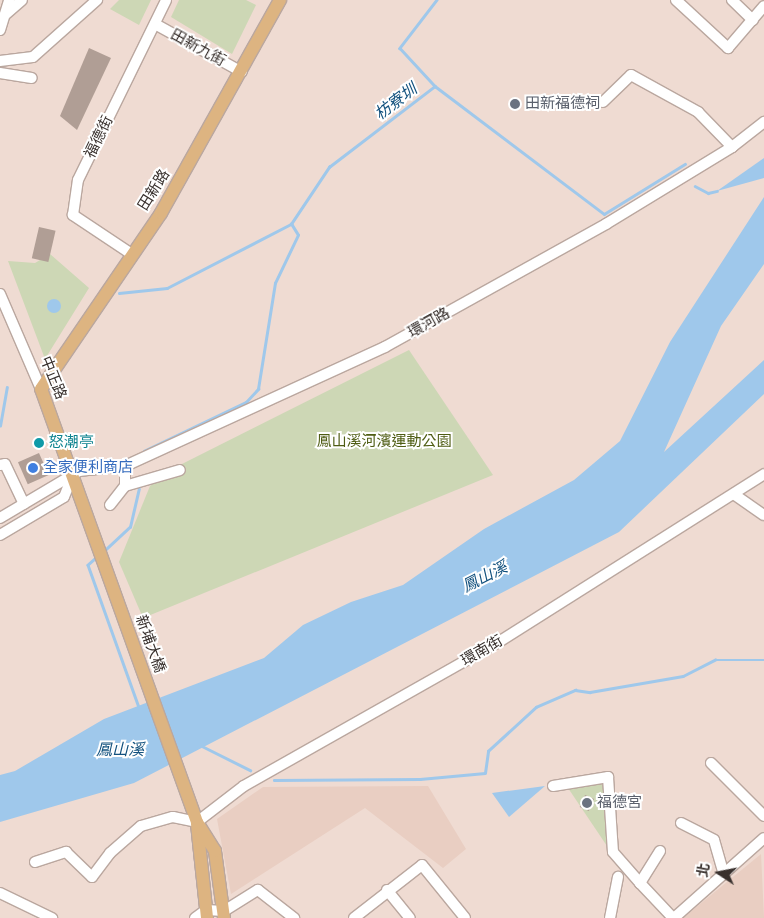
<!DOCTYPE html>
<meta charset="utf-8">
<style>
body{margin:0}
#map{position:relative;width:764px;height:918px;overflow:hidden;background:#efdbd2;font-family:"Source Sans 3","Noto Sans TC",sans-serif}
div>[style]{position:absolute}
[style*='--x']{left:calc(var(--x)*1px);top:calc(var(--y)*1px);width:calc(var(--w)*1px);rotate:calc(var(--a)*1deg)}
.built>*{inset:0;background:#e9cec2}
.green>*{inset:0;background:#cdd7b5}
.water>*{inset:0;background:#9fc8eb}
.round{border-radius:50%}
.stream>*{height:2.5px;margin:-1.25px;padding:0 1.25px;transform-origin:1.25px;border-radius:1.25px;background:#9fc8eb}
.building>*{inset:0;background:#b09e95;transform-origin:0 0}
.roads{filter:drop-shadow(1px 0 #baa79f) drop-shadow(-1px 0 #baa79f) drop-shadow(0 1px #baa79f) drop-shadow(0 -1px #baa79f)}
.minor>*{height:10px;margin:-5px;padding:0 5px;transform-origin:5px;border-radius:5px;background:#fff}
.major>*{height:12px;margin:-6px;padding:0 6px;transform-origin:6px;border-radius:6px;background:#ddb481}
.dots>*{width:14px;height:14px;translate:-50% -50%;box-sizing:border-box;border:2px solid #fff;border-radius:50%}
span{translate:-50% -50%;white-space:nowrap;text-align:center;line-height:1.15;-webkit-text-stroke:4px #fff;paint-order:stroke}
.street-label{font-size:15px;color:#38302d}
.worship-label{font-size:15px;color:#5b616d}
.left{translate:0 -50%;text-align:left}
.park-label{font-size:15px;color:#4f5d14}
.culture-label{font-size:15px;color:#0d838f}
.shop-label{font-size:15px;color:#366cbe}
.water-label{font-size:16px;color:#12517e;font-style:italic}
.north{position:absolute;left:694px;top:848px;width:50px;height:50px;-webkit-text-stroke:4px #fff;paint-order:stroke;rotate:281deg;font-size:14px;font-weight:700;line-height:20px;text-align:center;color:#38302d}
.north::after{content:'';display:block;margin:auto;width:18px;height:22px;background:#38302d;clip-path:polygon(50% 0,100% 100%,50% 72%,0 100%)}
</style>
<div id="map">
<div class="built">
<i style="clip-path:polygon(428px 786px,466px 849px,443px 868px,365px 808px,231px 894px,217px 819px,263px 787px)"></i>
<i style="clip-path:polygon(761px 854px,764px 918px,683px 918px)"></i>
</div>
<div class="green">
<i style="clip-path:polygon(119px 0,151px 0,139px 25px,110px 9px)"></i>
<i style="clip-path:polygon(179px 0,246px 0,256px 5px,232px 54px,171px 17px)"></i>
<i style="clip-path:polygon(50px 254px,89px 288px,45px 359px,8px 261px,35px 263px)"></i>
<i style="clip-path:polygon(409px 350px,493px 475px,143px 618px,119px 562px,150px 486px,170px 470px)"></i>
<i style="clip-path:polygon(605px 781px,609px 849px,568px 788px)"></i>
</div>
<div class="water">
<i style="clip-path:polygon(764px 158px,764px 178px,717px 191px)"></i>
<i style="clip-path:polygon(764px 197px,764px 264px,721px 326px,664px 452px,764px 360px,764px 394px,619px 532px,134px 783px,0 822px,0 775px,15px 771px,104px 719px,264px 658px,303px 625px,351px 602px,403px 585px,484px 529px,574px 480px,620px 441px,670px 342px)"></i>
<i class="round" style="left:47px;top:299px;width:14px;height:14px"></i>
<i style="clip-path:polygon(545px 786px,509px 817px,492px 793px)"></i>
</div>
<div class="stream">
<i style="--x:437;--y:0;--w:61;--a:127.6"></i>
<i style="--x:400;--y:48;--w:52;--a:47.4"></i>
<i style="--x:435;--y:86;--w:212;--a:37.1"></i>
<i style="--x:604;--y:214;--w:95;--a:-31.7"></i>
<i style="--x:695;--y:186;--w:15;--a:28"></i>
<i style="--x:708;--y:193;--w:9;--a:-13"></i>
<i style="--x:119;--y:293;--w:48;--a:-5.9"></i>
<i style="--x:167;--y:288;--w:140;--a:-27.3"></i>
<i style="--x:291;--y:224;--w:69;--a:-56.3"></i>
<i style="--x:329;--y:167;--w:133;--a:-37.4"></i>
<i style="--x:0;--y:426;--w:39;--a:-80"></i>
<i style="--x:144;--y:451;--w:113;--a:-25.7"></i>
<i style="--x:246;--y:402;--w:18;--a:-47"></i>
<i style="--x:258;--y:389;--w:107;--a:-80.9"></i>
<i style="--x:275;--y:283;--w:53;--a:-64.4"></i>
<i style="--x:298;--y:235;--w:13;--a:-122"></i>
<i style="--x:105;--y:550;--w:34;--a:-43"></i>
<i style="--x:130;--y:527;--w:39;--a:-77"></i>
<i style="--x:97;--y:557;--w:12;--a:138"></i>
<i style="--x:88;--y:565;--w:149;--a:70.3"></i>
<i style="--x:202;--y:746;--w:54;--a:26.6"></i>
<i style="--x:274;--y:780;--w:146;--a:-0.4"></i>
<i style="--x:420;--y:779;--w:65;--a:-5.3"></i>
<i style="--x:485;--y:773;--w:22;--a:-82"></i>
<i style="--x:488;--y:751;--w:65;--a:-42.5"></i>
<i style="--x:536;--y:707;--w:43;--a:-23.6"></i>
<i style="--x:575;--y:690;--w:15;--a:8"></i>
<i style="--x:590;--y:692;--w:94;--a:-9.8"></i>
<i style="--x:683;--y:676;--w:36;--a:-27"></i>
<i style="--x:715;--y:660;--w:49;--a:0"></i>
</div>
<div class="building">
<i style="clip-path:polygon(89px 48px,111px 58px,77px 130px,60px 116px)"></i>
<i style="left:39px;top:227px;width:17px;height:32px;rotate:13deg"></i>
<i style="left:39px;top:453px;width:24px;height:23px;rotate:66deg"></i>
<i style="left:585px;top:795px;width:10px;height:13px;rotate:24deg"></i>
</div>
<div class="roads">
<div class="minor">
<i style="--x:676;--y:0;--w:71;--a:42.7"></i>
<i style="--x:728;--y:48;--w:55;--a:-49.4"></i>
<i style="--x:732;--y:0;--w:29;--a:44"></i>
<i style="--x:6;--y:14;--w:21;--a:-41"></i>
<i style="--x:155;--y:24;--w:99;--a:28.9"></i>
<i style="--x:0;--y:30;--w:31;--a:-73"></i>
<i style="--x:0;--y:61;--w:33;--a:-7"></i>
<i style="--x:33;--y:57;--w:86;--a:-41.7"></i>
<i style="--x:0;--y:73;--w:32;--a:9"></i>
<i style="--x:603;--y:102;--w:39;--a:-44"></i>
<i style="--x:631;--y:75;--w:77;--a:28.9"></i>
<i style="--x:698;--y:112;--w:49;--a:45.8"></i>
<i style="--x:130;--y:253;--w:69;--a:-146.3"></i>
<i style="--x:73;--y:215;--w:35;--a:-82"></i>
<i style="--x:78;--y:180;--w:200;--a:-63.9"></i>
<i style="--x:0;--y:294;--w:103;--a:66.7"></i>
<i style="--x:0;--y:465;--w:5;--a:-11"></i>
<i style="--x:5;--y:464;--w:44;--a:64.6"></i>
<i style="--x:125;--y:466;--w:20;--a:90"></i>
<i style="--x:735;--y:495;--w:35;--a:35"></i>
<i style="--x:110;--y:505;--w:24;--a:-52"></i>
<i style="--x:125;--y:486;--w:57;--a:-16.2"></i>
<i style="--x:0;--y:518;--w:92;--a:-30.7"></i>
<i style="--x:79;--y:471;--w:46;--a:-6.2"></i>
<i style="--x:125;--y:466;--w:286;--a:-24.6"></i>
<i style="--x:385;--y:347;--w:253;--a:-29.1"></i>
<i style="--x:606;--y:224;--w:148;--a:-31.4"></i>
<i style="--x:732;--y:147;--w:41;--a:-38"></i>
<i style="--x:0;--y:535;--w:74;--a:-30.7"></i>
<i style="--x:64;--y:497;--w:22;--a:-68"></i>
<i style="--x:711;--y:763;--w:75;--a:45"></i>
<i style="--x:553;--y:786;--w:56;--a:-9.3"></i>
<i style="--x:608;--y:777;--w:75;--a:86.2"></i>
<i style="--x:613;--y:852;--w:41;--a:48.9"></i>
<i style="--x:681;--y:823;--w:37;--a:27"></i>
<i style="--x:714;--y:840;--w:35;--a:74"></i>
<i style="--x:660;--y:851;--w:38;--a:122"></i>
<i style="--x:640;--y:883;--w:48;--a:46.7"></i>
<i style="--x:35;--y:862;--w:33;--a:-18"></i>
<i style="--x:66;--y:852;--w:36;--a:44"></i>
<i style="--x:92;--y:877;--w:30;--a:-53"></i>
<i style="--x:110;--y:853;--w:41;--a:-41.1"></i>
<i style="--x:141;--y:826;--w:33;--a:-16"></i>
<i style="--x:173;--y:817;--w:25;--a:12"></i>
<i style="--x:197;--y:822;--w:59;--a:-37.5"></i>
<i style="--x:244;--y:786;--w:291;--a:-29.5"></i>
<i style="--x:497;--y:643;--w:316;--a:-32.3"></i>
<i style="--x:387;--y:890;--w:36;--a:51"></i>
<i style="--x:0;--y:893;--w:58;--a:25.7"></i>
<i style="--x:195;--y:918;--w:14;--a:-36"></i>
<i style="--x:206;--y:910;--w:18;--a:3"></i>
<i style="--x:224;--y:911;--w:40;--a:-32"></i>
<i style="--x:258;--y:890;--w:46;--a:37.9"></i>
<i style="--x:354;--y:918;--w:86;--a:-37.9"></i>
<i style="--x:422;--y:865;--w:68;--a:50.9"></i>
<i style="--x:610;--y:918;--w:42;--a:-79"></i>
<i style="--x:674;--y:918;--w:120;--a:-41.6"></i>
</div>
<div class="major">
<i style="--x:197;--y:824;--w:95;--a:83.9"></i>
<i style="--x:224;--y:918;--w:68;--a:-97.7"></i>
<i style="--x:215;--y:851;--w:34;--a:-122"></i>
<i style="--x:197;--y:822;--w:460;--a:-109.8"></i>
<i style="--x:41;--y:389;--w:213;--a:-55.7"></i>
<i style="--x:161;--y:213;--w:244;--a:-60.8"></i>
</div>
</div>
<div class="dots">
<i style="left:515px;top:104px;background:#6b7280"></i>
<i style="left:39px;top:443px;background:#0f9aa8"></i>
<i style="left:33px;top:468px;background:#3f7fe0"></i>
<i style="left:587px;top:803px;background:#6b7280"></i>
</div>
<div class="street-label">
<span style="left:198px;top:48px;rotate:29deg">田新九街</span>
<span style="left:99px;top:137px;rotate:-64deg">福德街</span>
<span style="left:154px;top:190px;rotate:-58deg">田新路</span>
<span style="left:429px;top:323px;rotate:-29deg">環河路</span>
<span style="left:53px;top:378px;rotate:68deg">中正路</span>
<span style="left:150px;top:644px;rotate:70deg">新埔大橋</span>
<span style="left:482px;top:651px;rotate:-30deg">環南街</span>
</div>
<div class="worship-label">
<span class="left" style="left:525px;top:104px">田新福德祠</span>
<span class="left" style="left:597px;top:803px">福德宮</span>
</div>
<div class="park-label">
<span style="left:384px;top:442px">鳳山溪河濱運動公園</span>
</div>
<div class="culture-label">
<span class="left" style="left:49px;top:443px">怒潮亭</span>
</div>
<div class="shop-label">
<span class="left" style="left:43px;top:468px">全家便利商店</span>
</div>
<div class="water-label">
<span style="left:396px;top:102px;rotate:-37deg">枋寮圳</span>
<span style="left:485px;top:577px;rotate:-27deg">鳳山溪</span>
<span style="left:120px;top:750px">鳳山溪</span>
</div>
<div class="north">北</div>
</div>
